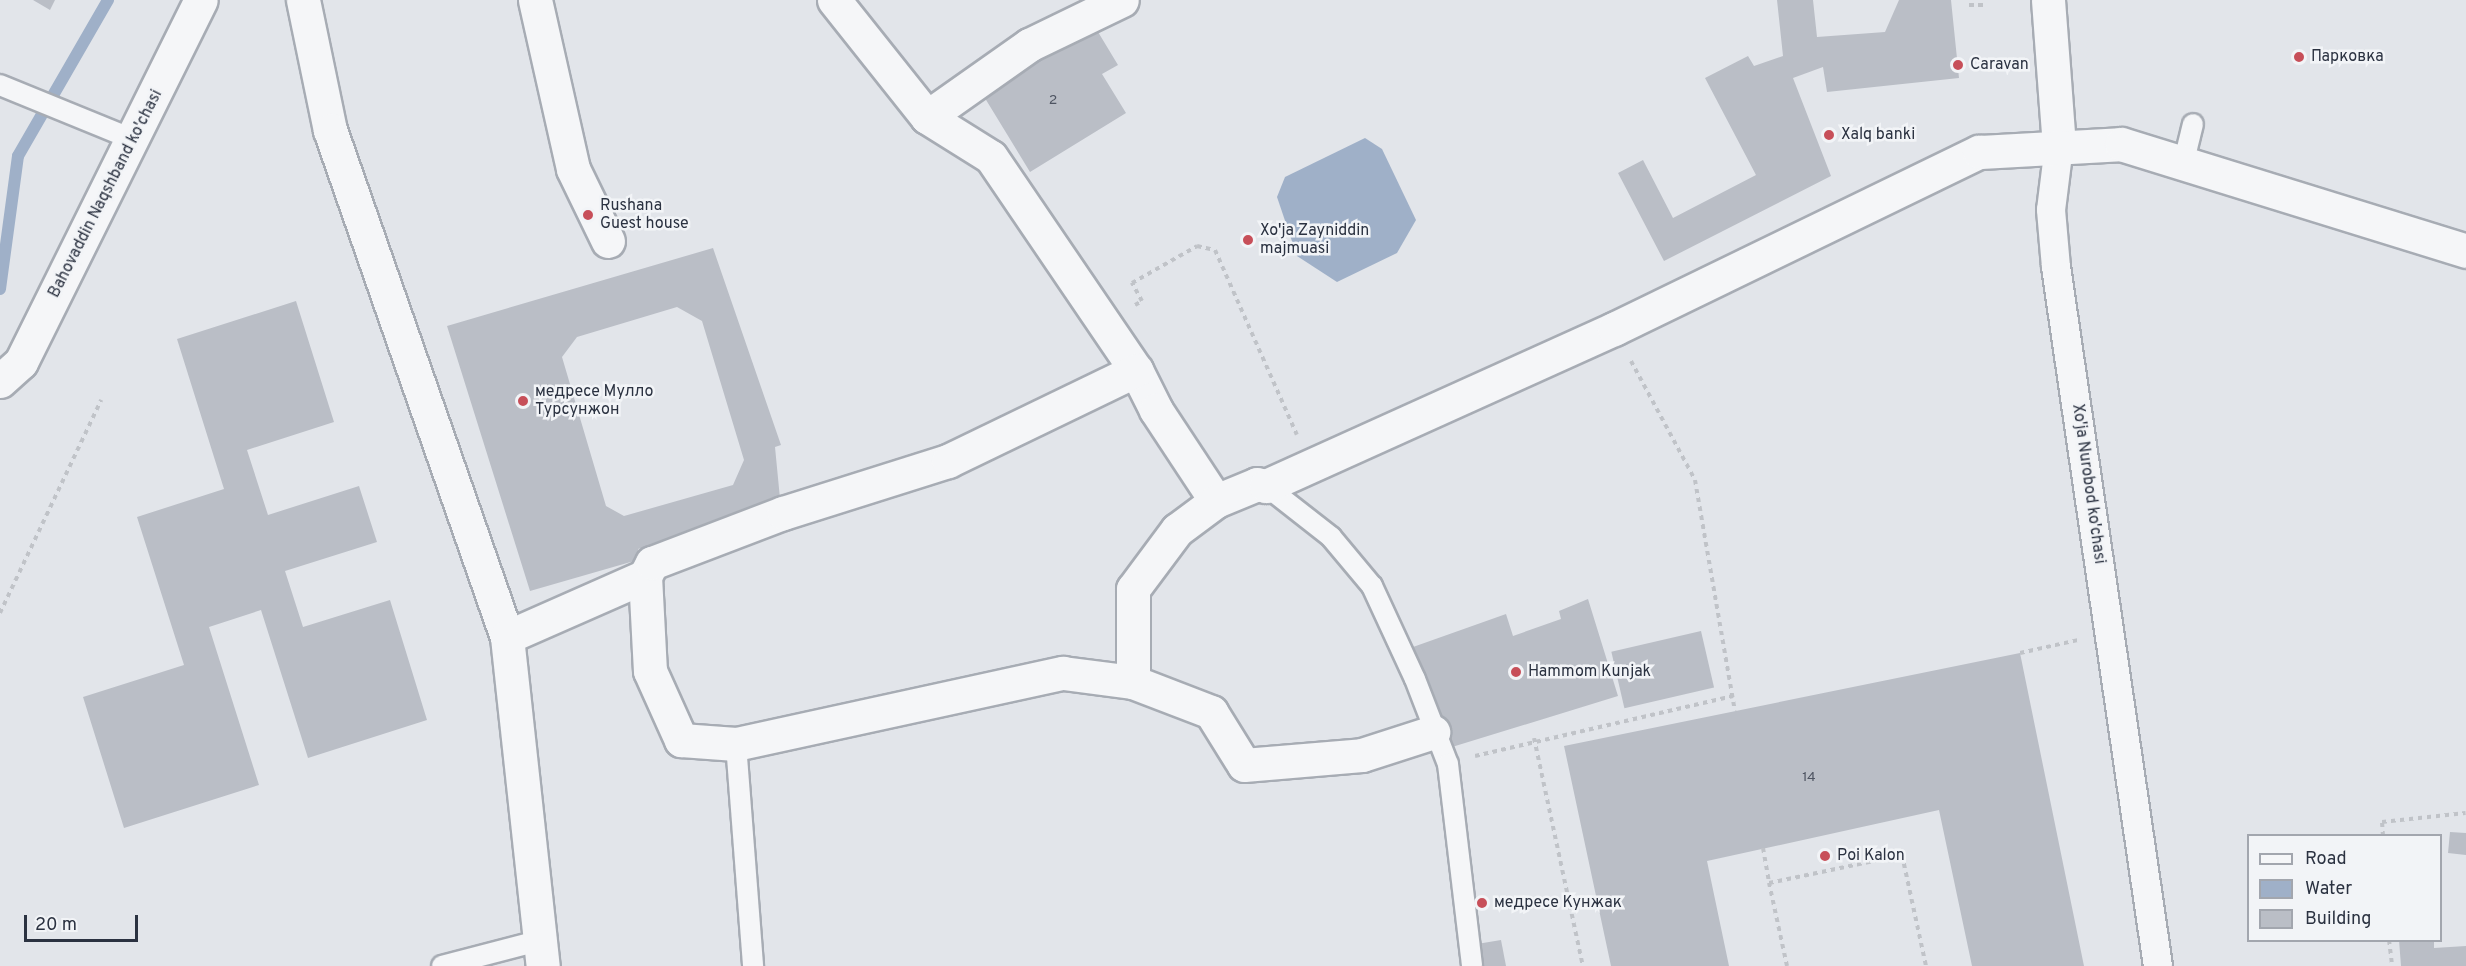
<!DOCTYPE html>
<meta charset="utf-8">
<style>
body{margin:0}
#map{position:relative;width:2466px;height:966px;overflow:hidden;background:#e2e5ea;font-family:Overpass,sans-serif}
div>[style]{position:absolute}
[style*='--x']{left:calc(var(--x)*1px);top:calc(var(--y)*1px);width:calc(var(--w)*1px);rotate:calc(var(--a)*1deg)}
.water>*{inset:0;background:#9fb0c8}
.stream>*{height:12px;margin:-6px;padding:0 6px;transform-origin:6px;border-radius:6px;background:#9fb0c8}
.building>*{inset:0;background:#babec6;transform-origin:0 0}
.path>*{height:4px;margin-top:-2px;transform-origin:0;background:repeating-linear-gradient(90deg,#c0c3c8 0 4.5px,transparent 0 9px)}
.roads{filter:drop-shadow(2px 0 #a7acb4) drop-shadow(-2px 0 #a7acb4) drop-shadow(0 2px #a7acb4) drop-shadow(0 -2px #a7acb4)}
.service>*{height:20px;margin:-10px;padding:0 10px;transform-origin:10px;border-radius:10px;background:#f5f6f8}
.pedestrian>*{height:28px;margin:-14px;padding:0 14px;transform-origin:14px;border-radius:14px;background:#f5f6f8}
.minor>*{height:33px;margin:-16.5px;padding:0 16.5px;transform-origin:16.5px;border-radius:16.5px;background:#f5f6f8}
.dots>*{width:16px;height:16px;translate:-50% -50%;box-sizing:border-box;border:3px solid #f2f4f7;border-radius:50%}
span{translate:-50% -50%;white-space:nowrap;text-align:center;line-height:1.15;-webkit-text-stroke:5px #f2f4f7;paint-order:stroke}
.number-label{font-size:14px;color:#4f5562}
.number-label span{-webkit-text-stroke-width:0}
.poi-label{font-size:16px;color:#2b3241}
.left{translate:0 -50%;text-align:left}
.street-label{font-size:16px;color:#2b3241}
.legend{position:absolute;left:2247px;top:834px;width:195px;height:108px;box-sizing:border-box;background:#f2f4f7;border:2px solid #a2a6ae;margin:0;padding:8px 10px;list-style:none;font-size:18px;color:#2b3241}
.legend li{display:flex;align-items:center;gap:12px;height:30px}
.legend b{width:30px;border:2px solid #a2a6ae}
.scale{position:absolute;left:24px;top:915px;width:114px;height:27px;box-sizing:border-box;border:3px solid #2b3241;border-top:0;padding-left:8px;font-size:18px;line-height:21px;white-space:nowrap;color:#2b3241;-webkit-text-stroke:4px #f2f4f7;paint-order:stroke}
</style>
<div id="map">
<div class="water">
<i style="clip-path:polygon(1365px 138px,1382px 149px,1416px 220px,1397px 253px,1337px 282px,1297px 256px,1277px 197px,1285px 177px)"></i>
</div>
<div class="stream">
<i style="--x:0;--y:289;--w:134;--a:-82.3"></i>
<i style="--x:18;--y:156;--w:180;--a:-60"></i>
</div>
<div class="building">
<i style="clip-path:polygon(33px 0,55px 0,50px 10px)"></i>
<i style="clip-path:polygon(1777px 0,1813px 0,1817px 37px,1885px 32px,1899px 0,1951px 0,1959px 78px,1827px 92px,1823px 67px,1793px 78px,1831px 176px,1664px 261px,1618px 173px,1643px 160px,1673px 218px,1756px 175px,1705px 78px,1748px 56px,1754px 66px,1783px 56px)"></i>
<i style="clip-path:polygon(1092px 22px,1118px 65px,1102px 74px,1126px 113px,1030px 172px,980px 90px)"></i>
<i style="clip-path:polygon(evenodd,713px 248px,781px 445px,775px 447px,781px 509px,638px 549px,641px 559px,530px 591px,447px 326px,713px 248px,677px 307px,702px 321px,744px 460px,733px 485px,624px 516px,606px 506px,562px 357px,577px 337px,677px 307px)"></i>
<i style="clip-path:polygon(296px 301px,334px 422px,247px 450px,268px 515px,359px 486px,377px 542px,285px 571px,303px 627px,390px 600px,427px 720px,308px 758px,261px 610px,209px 627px,259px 785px,124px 828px,83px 697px,184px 665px,137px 517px,224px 489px,177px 339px)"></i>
<i style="clip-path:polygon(1588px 599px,1618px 696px,1452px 747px,1413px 647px,1506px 614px,1513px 636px,1561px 619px,1559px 611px)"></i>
<i style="left:1701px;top:631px;width:58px;height:92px;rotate:77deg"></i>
<i style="clip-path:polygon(2020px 653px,2084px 966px,1972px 966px,1939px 810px,1707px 861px,1729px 966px,1611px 966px,1564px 746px)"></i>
<i style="clip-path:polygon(2450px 832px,2466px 833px,2466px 855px,2448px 853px)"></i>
<i style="clip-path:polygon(1501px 940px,1506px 966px,1480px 966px,1477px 944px)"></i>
<i style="clip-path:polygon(2399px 940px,2434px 940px,2434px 948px,2466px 946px,2466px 966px,2401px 966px)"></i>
</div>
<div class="path">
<i style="--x:1969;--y:5;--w:15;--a:0"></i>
<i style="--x:1135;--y:305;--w:8;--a:-30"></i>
<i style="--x:1142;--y:301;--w:21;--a:-119"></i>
<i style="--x:1132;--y:283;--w:75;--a:-29.6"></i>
<i style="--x:1197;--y:246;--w:18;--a:13"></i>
<i style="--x:1215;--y:250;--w:202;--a:66.1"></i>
<i style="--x:1631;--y:361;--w:135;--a:61.7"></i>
<i style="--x:1695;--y:480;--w:234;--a:80.2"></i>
<i style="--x:0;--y:613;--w:236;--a:-64.6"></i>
<i style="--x:2020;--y:653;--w:59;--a:-12.6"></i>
<i style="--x:1534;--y:738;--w:233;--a:77.9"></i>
<i style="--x:1475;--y:756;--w:265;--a:-13.1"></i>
<i style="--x:2383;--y:836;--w:14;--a:-94"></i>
<i style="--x:2382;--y:822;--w:84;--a:-6.1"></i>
<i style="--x:1763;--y:848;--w:36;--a:80"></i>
<i style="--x:2389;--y:940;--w:26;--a:83"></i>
<i style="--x:1787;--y:966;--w:85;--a:-102.2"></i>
<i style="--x:1769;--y:883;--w:136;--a:-11.9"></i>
<i style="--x:1902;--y:855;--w:114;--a:77.8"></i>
</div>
<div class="roads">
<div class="service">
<i style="--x:0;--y:85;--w:146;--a:22.2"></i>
<i style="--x:2183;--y:165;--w:42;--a:-76.3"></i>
<i style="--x:1266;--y:486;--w:83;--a:38.1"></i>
<i style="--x:1331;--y:537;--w:64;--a:50.1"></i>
<i style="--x:1372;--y:586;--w:102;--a:65.2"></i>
<i style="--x:1415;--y:679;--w:91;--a:68.8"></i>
<i style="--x:1448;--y:764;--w:203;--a:83.2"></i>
<i style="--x:736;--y:744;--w:223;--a:85.6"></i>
<i style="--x:442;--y:966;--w:103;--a:-14.6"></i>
</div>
<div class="pedestrian">
<i style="--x:2059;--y:146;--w:64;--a:97.1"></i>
<i style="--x:2051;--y:210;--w:57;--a:85"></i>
<i style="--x:2056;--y:267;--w:706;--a:81.7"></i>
</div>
<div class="minor">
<i style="--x:303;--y:0;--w:133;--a:78.3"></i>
<i style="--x:330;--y:130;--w:537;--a:70.76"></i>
<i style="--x:507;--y:637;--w:331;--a:83.8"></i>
<i style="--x:535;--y:0;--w:173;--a:77.3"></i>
<i style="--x:573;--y:169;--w:80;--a:64.1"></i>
<i style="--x:834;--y:0;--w:149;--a:51.5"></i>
<i style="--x:927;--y:117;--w:75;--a:32"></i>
<i style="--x:991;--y:157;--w:258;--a:55.8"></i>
<i style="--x:1136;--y:370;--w:45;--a:63.4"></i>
<i style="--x:1156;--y:410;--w:109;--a:56.6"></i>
<i style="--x:2048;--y:0;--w:146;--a:85.7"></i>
<i style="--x:927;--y:117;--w:125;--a:-35.2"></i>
<i style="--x:1029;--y:45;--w:103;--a:-25.8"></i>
<i style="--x:0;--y:381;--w:28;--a:-42"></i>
<i style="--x:21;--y:362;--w:404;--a:-63.6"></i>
<i style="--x:645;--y:576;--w:95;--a:87"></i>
<i style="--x:650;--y:671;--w:76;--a:65.8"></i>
<i style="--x:681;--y:740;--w:55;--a:4.2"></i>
<i style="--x:736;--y:744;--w:335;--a:-12.3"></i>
<i style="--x:1063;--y:673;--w:71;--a:7.3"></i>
<i style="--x:1133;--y:682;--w:84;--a:21"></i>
<i style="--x:1211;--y:712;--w:62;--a:58.1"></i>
<i style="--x:1244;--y:765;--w:118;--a:-4.8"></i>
<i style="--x:1362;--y:755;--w:75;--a:-17.9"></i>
<i style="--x:507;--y:637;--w:151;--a:-23.8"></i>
<i style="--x:645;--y:576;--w:15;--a:-62"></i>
<i style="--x:652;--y:563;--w:140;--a:-20.9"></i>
<i style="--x:783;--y:513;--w:173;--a:-17.5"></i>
<i style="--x:948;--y:461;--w:209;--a:-25.8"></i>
<i style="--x:1133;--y:682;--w:93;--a:-90"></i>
<i style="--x:1133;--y:589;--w:74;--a:-53.3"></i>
<i style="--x:1177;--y:530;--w:49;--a:-36.6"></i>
<i style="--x:1216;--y:501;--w:44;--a:-22.5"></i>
<i style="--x:1257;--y:484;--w:9;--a:13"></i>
<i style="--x:1266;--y:486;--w:382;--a:-24.3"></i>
<i style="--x:1614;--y:329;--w:406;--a:-25.9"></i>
<i style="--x:1979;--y:152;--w:142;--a:-3.2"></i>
<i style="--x:2121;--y:144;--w:361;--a:17.2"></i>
</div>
</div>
<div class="dots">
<i style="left:2299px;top:57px;background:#c74f59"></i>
<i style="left:1958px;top:65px;background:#c74f59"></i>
<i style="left:1829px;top:135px;background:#c74f59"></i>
<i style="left:588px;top:215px;background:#c74f59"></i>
<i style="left:1248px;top:240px;background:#c74f59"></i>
<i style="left:523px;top:401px;background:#c74f59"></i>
<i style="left:1516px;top:672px;background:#c74f59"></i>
<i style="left:1825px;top:856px;background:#c74f59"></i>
<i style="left:1482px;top:903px;background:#c74f59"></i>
</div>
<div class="number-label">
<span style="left:1053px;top:101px">2</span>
<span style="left:1809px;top:778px">14</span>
</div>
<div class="poi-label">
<span class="left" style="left:2311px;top:57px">Парковка</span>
<span class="left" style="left:1970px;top:65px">Caravan</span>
<span class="left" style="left:1841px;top:135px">Xalq banki</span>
<span class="left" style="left:600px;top:215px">Rushana<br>Guest house</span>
<span class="left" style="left:1260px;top:240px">Xo'ja Zayniddin<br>majmuasi</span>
<span class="left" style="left:535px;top:401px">медресе Мулло<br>Турсунжон</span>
<span class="left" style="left:1528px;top:672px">Hammom Kunjak</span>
<span class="left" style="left:1837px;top:856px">Poi Kalon</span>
<span class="left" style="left:1494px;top:903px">медресе Кунжак</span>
</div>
<div class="street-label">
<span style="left:106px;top:194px;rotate:-63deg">Bahovaddin Naqshband ko'chasi</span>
<span style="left:2088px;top:484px;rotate:82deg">Xo'ja Nurobod ko'chasi</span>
</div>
<ul class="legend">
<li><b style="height:8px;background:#f5f6f8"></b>Road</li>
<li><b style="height:16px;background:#9fb0c8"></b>Water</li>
<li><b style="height:16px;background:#babec6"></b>Building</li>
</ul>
<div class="scale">20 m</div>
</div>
